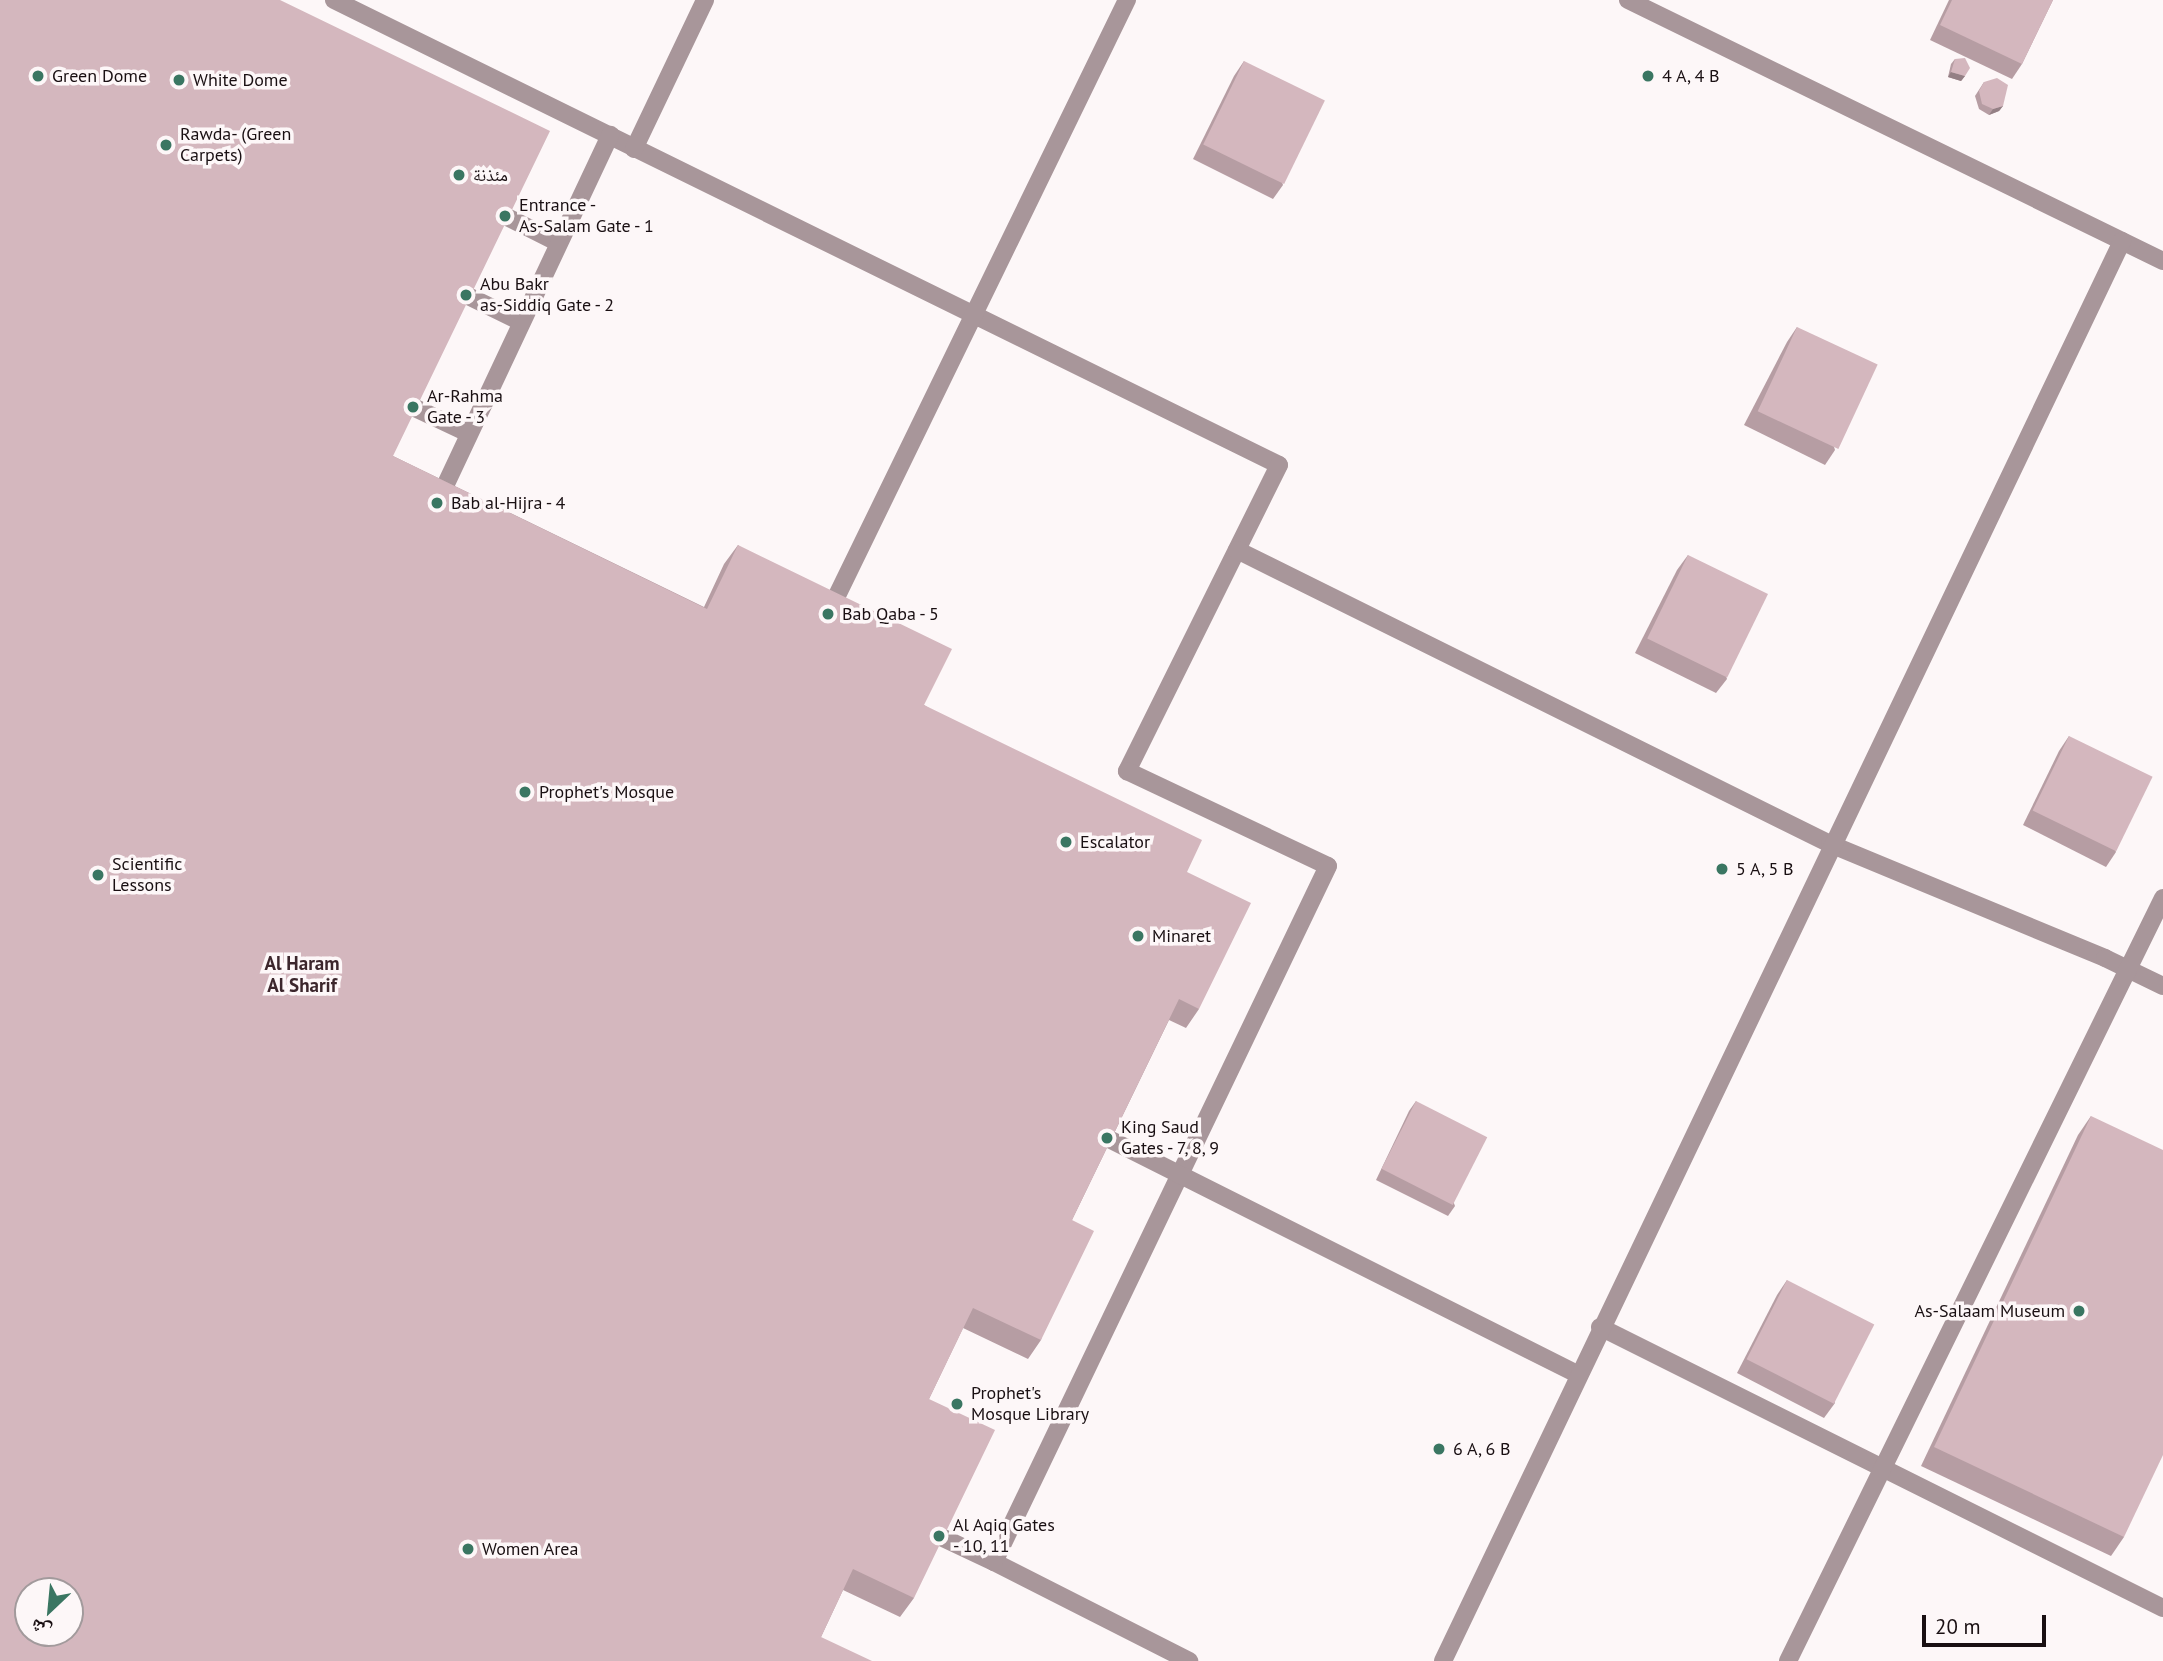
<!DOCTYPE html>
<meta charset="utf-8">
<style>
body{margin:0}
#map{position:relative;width:2163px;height:1661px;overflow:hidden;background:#fdf7f8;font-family:"PT Sans","Noto Naskh Arabic",sans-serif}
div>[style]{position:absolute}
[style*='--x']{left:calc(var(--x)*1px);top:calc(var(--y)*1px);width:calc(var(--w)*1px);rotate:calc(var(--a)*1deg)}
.street>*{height:18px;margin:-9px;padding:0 9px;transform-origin:9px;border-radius:9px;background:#a8969a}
.wall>*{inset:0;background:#b69da3}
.shaded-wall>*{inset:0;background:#948085}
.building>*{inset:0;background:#d4b7be;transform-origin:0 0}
.dots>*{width:19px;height:19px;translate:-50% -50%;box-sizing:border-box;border:4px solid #fdf7f8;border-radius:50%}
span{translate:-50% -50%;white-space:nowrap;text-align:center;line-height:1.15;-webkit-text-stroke:7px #fdf7f8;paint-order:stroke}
.poi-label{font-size:18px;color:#190f12}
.left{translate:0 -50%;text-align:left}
.right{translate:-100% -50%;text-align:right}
.neighbourhood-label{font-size:19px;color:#3c262c;font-weight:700}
.north{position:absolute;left:14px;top:1577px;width:70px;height:70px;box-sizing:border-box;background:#fdf7f8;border:2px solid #a29a9c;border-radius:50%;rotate:206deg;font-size:19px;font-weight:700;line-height:28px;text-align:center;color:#190f12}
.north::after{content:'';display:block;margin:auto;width:24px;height:32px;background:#3a7662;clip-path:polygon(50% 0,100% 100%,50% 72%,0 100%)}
.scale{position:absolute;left:1922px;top:1615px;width:124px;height:32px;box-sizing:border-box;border:4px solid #190f12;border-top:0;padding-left:9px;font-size:21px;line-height:24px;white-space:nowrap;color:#190f12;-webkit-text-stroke:5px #fdf7f8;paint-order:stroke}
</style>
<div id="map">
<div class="street">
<i style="--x:334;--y:0;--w:1053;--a:26.2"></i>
<i style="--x:1279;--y:465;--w:342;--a:116.4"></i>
<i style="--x:1127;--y:771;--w:222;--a:25.3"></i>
<i style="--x:1328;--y:866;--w:772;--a:115.64"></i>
<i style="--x:994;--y:1562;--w:219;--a:26.9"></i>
<i style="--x:1628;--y:0;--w:595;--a:26.01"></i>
<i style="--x:634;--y:149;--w:165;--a:-64.5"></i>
<i style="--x:505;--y:216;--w:60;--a:26.6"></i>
<i style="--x:466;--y:295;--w:61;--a:26.1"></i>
<i style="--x:413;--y:407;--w:61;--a:25.3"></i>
<i style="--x:437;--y:503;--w:407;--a:-64.8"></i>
<i style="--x:1237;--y:550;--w:662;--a:26.37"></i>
<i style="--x:1830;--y:844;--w:298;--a:22.5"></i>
<i style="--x:2105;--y:958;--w:64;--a:25.8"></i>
<i style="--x:828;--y:614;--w:683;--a:-64.04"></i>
<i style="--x:1107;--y:1138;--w:526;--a:26.66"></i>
<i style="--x:1600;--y:1327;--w:629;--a:26.52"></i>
<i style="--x:939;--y:1536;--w:61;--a:25.3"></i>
<i style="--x:1443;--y:1661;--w:1574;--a:-64.44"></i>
<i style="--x:1788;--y:1661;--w:850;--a:-63.83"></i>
</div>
<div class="wall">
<i style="clip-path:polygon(1949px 0,2053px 0,2022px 64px,2012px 79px,1930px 40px)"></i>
<i style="clip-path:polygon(1955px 59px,1965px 76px,1961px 81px,1948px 77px,1951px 64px)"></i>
<i style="clip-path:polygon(1244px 61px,1283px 185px,1273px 199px,1193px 159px,1234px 76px)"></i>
<i style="clip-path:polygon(1984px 82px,2003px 106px,1999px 111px,1989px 115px,1979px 109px,1975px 96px)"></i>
<i style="clip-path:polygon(1797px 327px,1835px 450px,1825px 465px,1744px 425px,1787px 342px)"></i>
<i style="clip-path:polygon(393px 456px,704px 607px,724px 564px,738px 545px,924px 705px,1187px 872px,1199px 1009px,1186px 1028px,1169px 1020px,1072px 1220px,1041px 1340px,1028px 1359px,963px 1328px,929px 1399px,914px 1598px,900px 1617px,843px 1590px,821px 1637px,0 1661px)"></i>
<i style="clip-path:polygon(1688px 555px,1727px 679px,1716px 693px,1635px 653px,1677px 570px)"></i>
<i style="clip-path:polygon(2069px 736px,2116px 852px,2106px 867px,2023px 825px,2059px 751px)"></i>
<i style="clip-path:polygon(1416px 1101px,1455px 1206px,1448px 1216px,1376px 1180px,1409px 1111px)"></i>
<i style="clip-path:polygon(2091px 1116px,2124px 1537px,2111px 1556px,1921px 1466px,2078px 1135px)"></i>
<i style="clip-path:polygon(1787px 1280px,1835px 1403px,1824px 1418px,1737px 1373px,1777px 1295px)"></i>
</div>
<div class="shaded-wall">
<i style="clip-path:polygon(1951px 72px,1965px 76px,1961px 81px,1948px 77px)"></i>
<i style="clip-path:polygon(2003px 106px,1999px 111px,1989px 115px,1993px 109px)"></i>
</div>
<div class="building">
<i style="clip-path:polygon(evenodd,0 0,280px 0,550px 131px,393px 456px,707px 609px,738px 545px,952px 649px,924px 705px,1202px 840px,1187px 872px,1251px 903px,1199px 1009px,1179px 999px,1072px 1220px,1094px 1231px,1041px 1340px,973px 1308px,929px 1399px,995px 1430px,914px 1598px,853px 1569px,821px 1637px,872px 1661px,0 1661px,0 0,28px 1591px,70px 1591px,70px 1633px,28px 1633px,28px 1591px)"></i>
<i style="clip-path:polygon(1952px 0,2053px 0,2022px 64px,1940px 25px)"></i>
<i style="clip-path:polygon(1965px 58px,1970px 68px,1965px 76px,1951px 72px,1955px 59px)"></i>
<i style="left:1244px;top:61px;width:90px;height:93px;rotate:26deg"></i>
<i style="clip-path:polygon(1997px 78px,2008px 85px,2003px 106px,1993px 109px,1982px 104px,1979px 91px,1984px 82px)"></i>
<i style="left:1797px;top:327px;width:89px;height:93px;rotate:25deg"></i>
<i style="left:1688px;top:555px;width:89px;height:93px;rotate:26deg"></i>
<i style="left:2069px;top:736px;width:93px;height:83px;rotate:26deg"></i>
<i style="left:1416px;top:1101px;width:80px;height:76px;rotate:27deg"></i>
<i style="clip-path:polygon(2091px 1116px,2163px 1150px,2163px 1455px,2124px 1537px,1934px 1447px)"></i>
<i style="left:1787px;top:1280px;width:98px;height:89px;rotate:27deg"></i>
</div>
<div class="dots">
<i style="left:38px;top:76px;background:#3a7662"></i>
<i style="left:1648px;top:76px;background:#3a7662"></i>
<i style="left:179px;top:80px;background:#3a7662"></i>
<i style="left:166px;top:145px;background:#3a7662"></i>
<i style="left:459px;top:175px;background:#3a7662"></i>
<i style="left:505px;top:216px;background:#3a7662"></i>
<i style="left:466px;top:295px;background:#3a7662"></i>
<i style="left:413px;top:407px;background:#3a7662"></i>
<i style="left:437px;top:503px;background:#3a7662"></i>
<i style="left:828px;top:614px;background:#3a7662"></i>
<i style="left:525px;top:792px;background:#3a7662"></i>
<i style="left:1066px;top:842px;background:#3a7662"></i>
<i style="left:1722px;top:869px;background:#3a7662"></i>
<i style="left:98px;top:875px;background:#3a7662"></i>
<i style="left:1138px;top:936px;background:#3a7662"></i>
<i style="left:1107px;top:1138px;background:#3a7662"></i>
<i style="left:2079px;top:1311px;background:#3a7662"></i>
<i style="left:957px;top:1404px;background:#3a7662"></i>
<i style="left:1439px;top:1449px;background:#3a7662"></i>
<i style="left:939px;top:1536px;background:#3a7662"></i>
<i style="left:468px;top:1549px;background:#3a7662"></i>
</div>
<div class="poi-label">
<span class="left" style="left:52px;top:76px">Green Dome</span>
<span class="left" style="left:1662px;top:76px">4 A, 4 B</span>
<span class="left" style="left:193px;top:80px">White Dome</span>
<span class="left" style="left:180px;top:145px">Rawda- (Green<br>Carpets)</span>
<span class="left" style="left:473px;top:175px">مئذنة</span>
<span class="left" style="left:519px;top:216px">Entrance -<br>As-Salam Gate - 1</span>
<span class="left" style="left:480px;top:295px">Abu Bakr<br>as-Siddiq Gate - 2</span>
<span class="left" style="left:427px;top:407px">Ar-Rahma<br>Gate - 3</span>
<span class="left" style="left:451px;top:503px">Bab al-Hijra - 4</span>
<span class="left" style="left:842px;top:614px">Bab Qaba - 5</span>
<span class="left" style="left:539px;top:792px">Prophet's Mosque</span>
<span class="left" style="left:1080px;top:842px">Escalator</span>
<span class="left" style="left:112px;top:875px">Scientific<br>Lessons</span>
<span class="left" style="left:1736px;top:869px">5 A, 5 B</span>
<span class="left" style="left:1152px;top:936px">Minaret</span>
<span class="left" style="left:1121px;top:1138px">King Saud<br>Gates - 7, 8, 9</span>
<span class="right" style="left:2065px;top:1311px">As-Salaam Museum</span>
<span class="left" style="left:971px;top:1404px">Prophet's<br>Mosque Library</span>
<span class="left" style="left:1453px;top:1449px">6 A, 6 B</span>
<span class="left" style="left:953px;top:1536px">Al Aqiq Gates<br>- 10, 11</span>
<span class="left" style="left:482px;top:1549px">Women Area</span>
</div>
<div class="neighbourhood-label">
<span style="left:302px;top:975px">Al Haram<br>Al Sharif</span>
</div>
<div class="north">ش</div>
<div class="scale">20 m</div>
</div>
